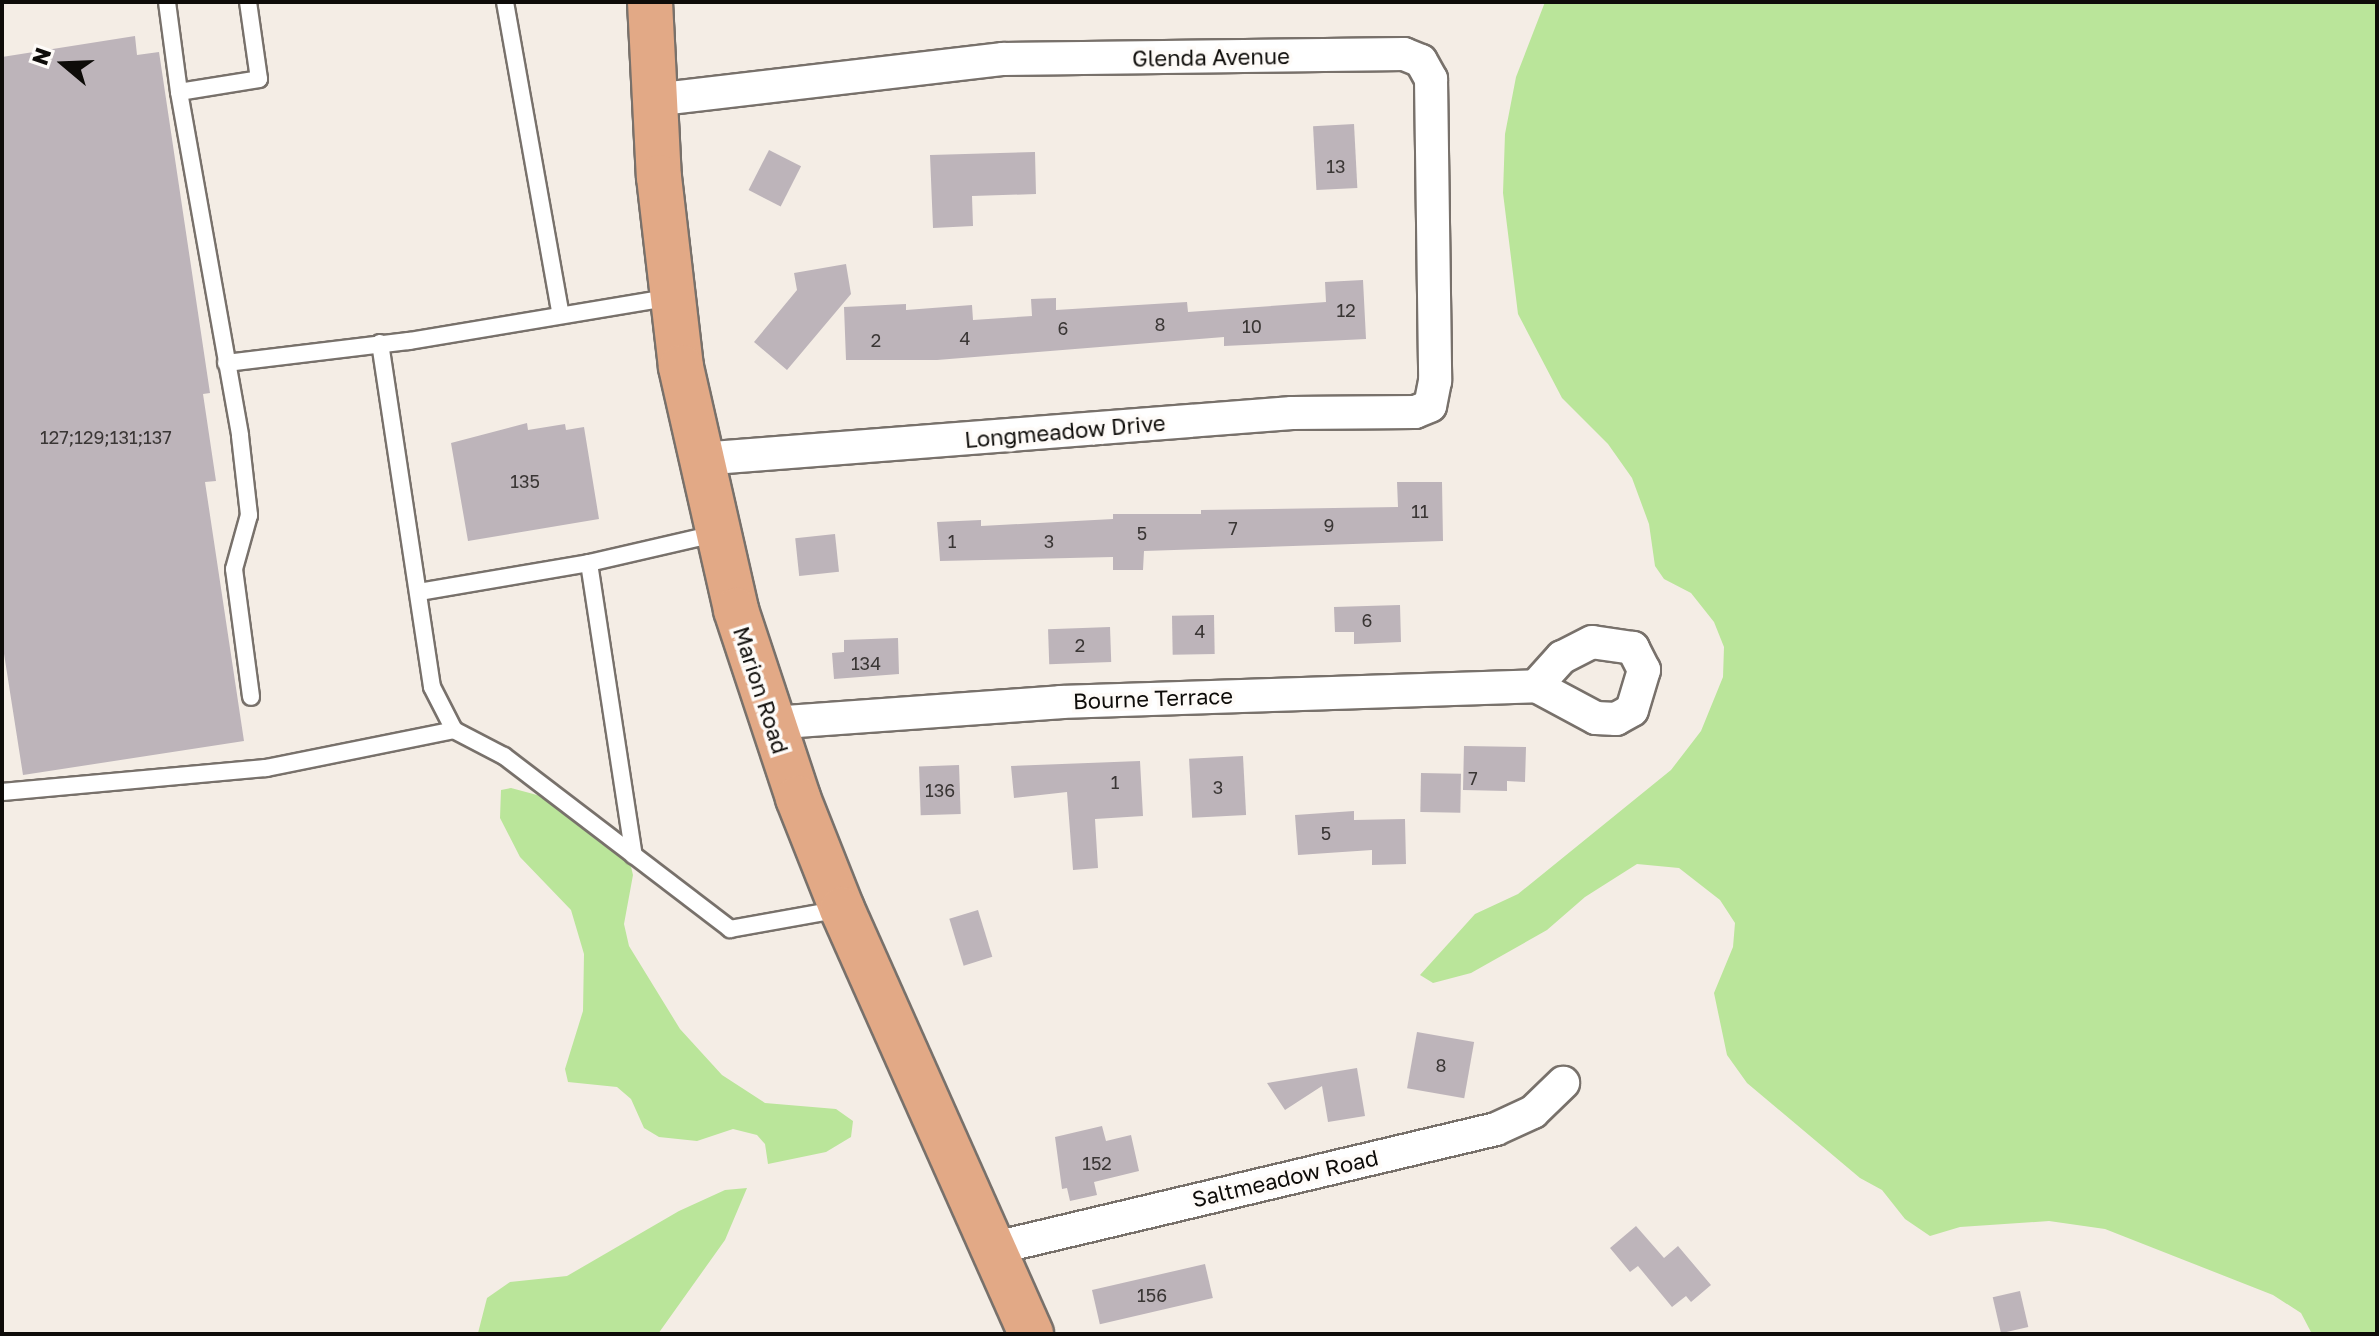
<!DOCTYPE html>
<style>
body{margin:0}
#map{position:relative;width:2379px;height:1336px;overflow:hidden;background:#f4ede5;font-family:"Golos Text",sans-serif}
div>[style]{position:absolute}
[style*='--x']{left:calc(var(--x)*1px);top:calc(var(--y)*1px);width:calc(var(--w)*1px);rotate:calc(var(--a)*1deg)}
.green>*{inset:0;background:#bae59a}
.building>*{inset:0;background:#bdb4ba;transform-origin:0 0}
.roads{filter:drop-shadow(2px 0 #78716b) drop-shadow(-2px 0 #78716b) drop-shadow(0 2px #78716b) drop-shadow(0 -2px #78716b)}
.lane>*{height:16px;margin:-8px;padding:0 8px;transform-origin:8px;border-radius:8px;background:#fff}
.street>*{height:32px;margin:-16px;padding:0 16px;transform-origin:16px;border-radius:16px;background:#fff}
.primary>*{height:44px;margin:-22px;padding:0 22px;transform-origin:22px;border-radius:22px;background:#e2a986}
span{translate:-50% -50%;white-space:nowrap;text-align:center;line-height:1.15;-webkit-text-stroke:7px #fefbf8;paint-order:stroke}
.number-label{font-size:18px;color:#3a3635}
.number-label span{-webkit-text-stroke-width:0}
.street-label{font-size:22px;color:#0e0c09}
.frame{position:absolute;inset:0;border:4px solid #0e0c09;pointer-events:none}
.north{position:absolute;left:24px;top:24px;width:80px;height:80px;-webkit-text-stroke:6px #fefbf8;paint-order:stroke;rotate:289deg;font-size:22px;font-weight:700;line-height:32px;text-align:center;color:#0e0c09}
.north::after{content:'';display:block;margin:auto;width:28px;height:36px;background:#0e0c09;clip-path:polygon(50% 0,100% 100%,50% 72%,0 100%)}
</style>
<div id="map">
<div class="green">
<i style="clip-path:polygon(1545px 2px,2377px 2px,2377px 1334px,2312px 1334px,2301px 1313px,2273px 1295px,2105px 1229px,2049px 1221px,1960px 1227px,1930px 1236px,1905px 1219px,1882px 1190px,1860px 1178px,1747px 1083px,1727px 1055px,1714px 993px,1733px 947px,1735px 923px,1720px 900px,1679px 868px,1637px 864px,1585px 897px,1547px 930px,1471px 973px,1433px 983px,1420px 975px,1475px 914px,1518px 894px,1671px 770px,1701px 731px,1723px 677px,1724px 647px,1714px 622px,1691px 593px,1664px 579px,1655px 566px,1649px 524px,1632px 478px,1608px 444px,1562px 398px,1518px 314px,1503px 193px,1505px 134px,1516px 77px)"></i>
<i style="clip-path:polygon(511px 788px,552px 799px,626px 846px,633px 875px,624px 924px,629px 946px,680px 1029px,722px 1075px,765px 1103px,836px 1109px,853px 1121px,851px 1137px,826px 1152px,768px 1164px,765px 1144px,757px 1135px,733px 1129px,697px 1141px,659px 1137px,644px 1128px,631px 1099px,617px 1087px,568px 1082px,565px 1069px,583px 1011px,584px 954px,571px 910px,520px 857px,500px 818px,501px 790px)"></i>
<i style="clip-path:polygon(747px 1188px,725px 1240px,658px 1334px,478px 1333px,487px 1298px,510px 1282px,567px 1276px,679px 1211px,725px 1190px)"></i>
</div>
<div class="building">
<i style="clip-path:polygon(135px 36px,137px 55px,159px 52px,210px 393px,203px 394px,216px 481px,205px 482px,244px 741px,23px 775px,2px 641px,2px 57px)"></i>
<i style="left:1354px;top:124px;width:64px;height:41px;rotate:87deg"></i>
<i style="left:769px;top:150px;width:36px;height:45px;rotate:27deg"></i>
<i style="clip-path:polygon(1035px 152px,1036px 194px,972px 196px,973px 226px,933px 228px,930px 155px)"></i>
<i style="clip-path:polygon(846px 264px,851px 294px,787px 370px,754px 342px,797px 290px,794px 273px)"></i>
<i style="clip-path:polygon(1363px 280px,1366px 339px,1224px 346px,1224px 337px,937px 360px,846px 360px,844px 307px,906px 304px,906px 310px,972px 305px,973px 320px,1032px 316px,1031px 299px,1056px 298px,1056px 310px,1187px 302px,1188px 312px,1326px 302px,1325px 282px)"></i>
<i style="clip-path:polygon(527px 423px,528px 430px,565px 424px,566px 430px,584px 427px,599px 519px,468px 541px,451px 443px)"></i>
<i style="clip-path:polygon(1397px 482px,1442px 482px,1443px 541px,1144px 551px,1143px 570px,1113px 570px,1113px 557px,940px 561px,937px 522px,981px 520px,981px 526px,1113px 519px,1113px 514px,1201px 514px,1201px 510px,1398px 507px)"></i>
<i style="left:835px;top:534px;width:38px;height:40px;rotate:84deg"></i>
<i style="clip-path:polygon(1400px 605px,1401px 642px,1354px 644px,1354px 632px,1335px 632px,1334px 607px)"></i>
<i style="left:1214px;top:615px;width:39px;height:42px;rotate:89deg"></i>
<i style="left:1110px;top:627px;width:35px;height:62px;rotate:88deg"></i>
<i style="clip-path:polygon(898px 638px,899px 674px,834px 679px,832px 653px,844px 652px,844px 640px)"></i>
<i style="clip-path:polygon(1464px 746px,1526px 747px,1525px 782px,1507px 781px,1507px 791px,1463px 790px)"></i>
<i style="left:1243px;top:756px;width:59px;height:54px;rotate:87deg"></i>
<i style="clip-path:polygon(1140px 761px,1143px 816px,1095px 819px,1098px 868px,1073px 870px,1067px 792px,1014px 798px,1011px 766px)"></i>
<i style="left:959px;top:765px;width:49px;height:40px;rotate:88deg"></i>
<i style="left:1421px;top:773px;width:40px;height:39px;rotate:1deg"></i>
<i style="clip-path:polygon(1354px 811px,1354px 820px,1405px 819px,1406px 864px,1372px 865px,1372px 850px,1298px 855px,1295px 815px)"></i>
<i style="left:978px;top:910px;width:49px;height:30px;rotate:73deg"></i>
<i style="left:1417px;top:1032px;width:58px;height:57px;rotate:10deg"></i>
<i style="clip-path:polygon(1357px 1068px,1365px 1116px,1328px 1122px,1322px 1086px,1285px 1110px,1267px 1083px)"></i>
<i style="clip-path:polygon(1102px 1126px,1106px 1141px,1131px 1135px,1139px 1171px,1094px 1182px,1097px 1195px,1070px 1201px,1067px 1188px,1062px 1189px,1055px 1137px)"></i>
<i style="clip-path:polygon(1636px 1226px,1664px 1258px,1678px 1246px,1711px 1285px,1691px 1302px,1686px 1296px,1672px 1307px,1638px 1266px,1630px 1272px,1610px 1248px)"></i>
<i style="left:1205px;top:1264px;width:35px;height:116px;rotate:77deg"></i>
<i style="left:2020px;top:1291px;width:37px;height:28px;rotate:77deg"></i>
</div>
<div class="roads">
<div class="lane">
<i style="--x:167;--y:2;--w:91;--a:82.4"></i>
<i style="--x:179;--y:92;--w:81;--a:-9.2"></i>
<i style="--x:259;--y:79;--w:78;--a:-98.1"></i>
<i style="--x:505;--y:2;--w:315;--a:79.9"></i>
<i style="--x:179;--y:92;--w:349;--a:79.9"></i>
<i style="--x:240;--y:436;--w:80;--a:83.5"></i>
<i style="--x:249;--y:515;--w:56;--a:105.5"></i>
<i style="--x:234;--y:569;--w:129;--a:82.4"></i>
<i style="--x:380;--y:343;--w:348;--a:81.4"></i>
<i style="--x:432;--y:687;--w:48;--a:62.9"></i>
<i style="--x:454;--y:730;--w:56;--a:27.5"></i>
<i style="--x:504;--y:756;--w:285;--a:37.4"></i>
<i style="--x:730;--y:929;--w:113;--a:-10.2"></i>
<i style="--x:226;--y:363;--w:184;--a:-6.9"></i>
<i style="--x:409;--y:341;--w:266;--a:-9.5"></i>
<i style="--x:589;--y:563;--w:296;--a:81.3"></i>
<i style="--x:419;--y:592;--w:172;--a:-9.7"></i>
<i style="--x:589;--y:563;--w:129;--a:-13"></i>
<i style="--x:2;--y:792;--w:265;--a:-5.2"></i>
<i style="--x:266;--y:768;--w:192;--a:-11.4"></i>
</div>
<div class="street">
<i style="--x:653;--y:100;--w:352;--a:-6.7"></i>
<i style="--x:1003;--y:59;--w:401;--a:-0.7"></i>
<i style="--x:1404;--y:54;--w:18;--a:22"></i>
<i style="--x:1421;--y:61;--w:21;--a:61"></i>
<i style="--x:1431;--y:79;--w:302;--a:89.2"></i>
<i style="--x:1435;--y:381;--w:25;--a:101"></i>
<i style="--x:1430;--y:406;--w:16;--a:158"></i>
<i style="--x:1415;--y:412;--w:123;--a:179.5"></i>
<i style="--x:1292;--y:413;--w:594;--a:175.56"></i>
<i style="--x:771;--y:723;--w:291;--a:-4.1"></i>
<i style="--x:1061;--y:702;--w:475;--a:-1.9"></i>
<i style="--x:1536;--y:686;--w:68;--a:28.1"></i>
<i style="--x:1596;--y:718;--w:20;--a:3"></i>
<i style="--x:1616;--y:719;--w:18;--a:-29"></i>
<i style="--x:1632;--y:710;--w:42;--a:-73.3"></i>
<i style="--x:1644;--y:670;--w:25;--a:-117"></i>
<i style="--x:1633;--y:648;--w:41;--a:-171.7"></i>
<i style="--x:1592;--y:642;--w:34;--a:153"></i>
<i style="--x:1562;--y:657;--w:39;--a:132"></i>
<i style="--x:995;--y:1248;--w:515;--a:-13.36"></i>
<i style="--x:1496;--y:1129;--w:41;--a:-24.7"></i>
<i style="--x:1533;--y:1112;--w:42;--a:-44"></i>
</div>
<div class="primary">
<i style="--x:650;--y:2;--w:175;--a:87.1"></i>
<i style="--x:659;--y:177;--w:191;--a:83.4"></i>
<i style="--x:681;--y:367;--w:249;--a:77.2"></i>
<i style="--x:736;--y:610;--w:198;--a:71.7"></i>
<i style="--x:798;--y:798;--w:119;--a:68.4"></i>
<i style="--x:842;--y:909;--w:465;--a:66"></i>
</div>
</div>
<div class="number-label">
<span style="left:1336px;top:166px">13</span>
<span style="left:1346px;top:310px">12</span>
<span style="left:1160px;top:324px">8</span>
<span style="left:1252px;top:326px">10</span>
<span style="left:1063px;top:328px">6</span>
<span style="left:965px;top:338px">4</span>
<span style="left:876px;top:340px">2</span>
<span style="left:106px;top:437px">127;129;131;137</span>
<span style="left:525px;top:481px">135</span>
<span style="left:1420px;top:511px">11</span>
<span style="left:1329px;top:525px">9</span>
<span style="left:1233px;top:528px">7</span>
<span style="left:1142px;top:533px">5</span>
<span style="left:952px;top:541px">1</span>
<span style="left:1049px;top:541px">3</span>
<span style="left:1367px;top:620px">6</span>
<span style="left:1200px;top:631px">4</span>
<span style="left:1080px;top:645px">2</span>
<span style="left:866px;top:663px">134</span>
<span style="left:1473px;top:778px">7</span>
<span style="left:1115px;top:782px">1</span>
<span style="left:1218px;top:787px">3</span>
<span style="left:940px;top:790px">136</span>
<span style="left:1326px;top:833px">5</span>
<span style="left:1441px;top:1065px">8</span>
<span style="left:1097px;top:1163px">152</span>
<span style="left:1152px;top:1295px">156</span>
</div>
<div class="street-label">
<span style="left:1211px;top:57px;rotate:-1deg">Glenda Avenue</span>
<span style="left:1065px;top:431px;rotate:-5deg">Longmeadow Drive</span>
<span style="left:761px;top:690px;rotate:72deg">Marion Road</span>
<span style="left:1153px;top:698px;rotate:-2deg">Bourne Terrace</span>
<span style="left:1285px;top:1178px;rotate:-13deg">Saltmeadow Road</span>
</div>
<div class="frame"></div>
<div class="north">N</div>
</div>
